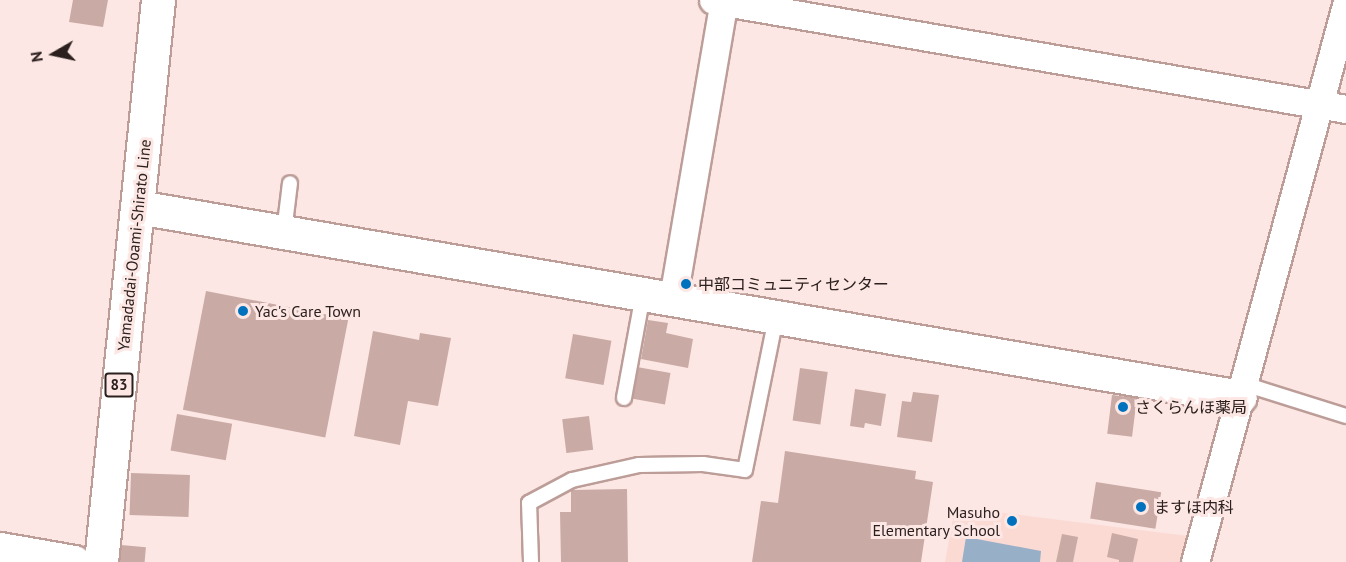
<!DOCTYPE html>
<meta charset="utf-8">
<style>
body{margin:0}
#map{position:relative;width:1346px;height:562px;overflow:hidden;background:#fce7e4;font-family:"PT Sans","Noto Sans JP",sans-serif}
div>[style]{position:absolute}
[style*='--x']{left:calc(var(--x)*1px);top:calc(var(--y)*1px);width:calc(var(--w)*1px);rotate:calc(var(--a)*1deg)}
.built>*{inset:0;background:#fcdad4}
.water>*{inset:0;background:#97afc7}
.building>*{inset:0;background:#caaaa5;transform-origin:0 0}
.roads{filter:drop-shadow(2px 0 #bc9d98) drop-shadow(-2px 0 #bc9d98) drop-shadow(0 2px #bc9d98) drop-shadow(0 -2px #bc9d98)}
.lane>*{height:14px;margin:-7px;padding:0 7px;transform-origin:7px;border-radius:7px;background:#fff}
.street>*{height:27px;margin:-13.5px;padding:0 13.5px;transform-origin:13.5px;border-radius:13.5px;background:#fff}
.secondary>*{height:33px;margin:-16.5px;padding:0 16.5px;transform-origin:16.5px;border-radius:16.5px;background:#fff}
.primary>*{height:33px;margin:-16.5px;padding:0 16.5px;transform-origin:16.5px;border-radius:16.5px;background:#fff}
.dots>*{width:16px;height:16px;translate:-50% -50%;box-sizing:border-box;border:3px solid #fce7e4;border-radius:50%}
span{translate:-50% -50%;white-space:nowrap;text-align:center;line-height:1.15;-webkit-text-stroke:6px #fce7e4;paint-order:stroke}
.shield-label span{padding:2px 4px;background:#fce7e4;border:2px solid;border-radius:4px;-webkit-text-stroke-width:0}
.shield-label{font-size:15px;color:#2c201e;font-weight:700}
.street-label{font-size:16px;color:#2c201e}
.poi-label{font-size:16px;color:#2c201e}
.left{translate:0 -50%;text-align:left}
.right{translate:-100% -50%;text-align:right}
.north{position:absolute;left:24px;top:24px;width:60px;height:60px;-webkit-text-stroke:4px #fce7e4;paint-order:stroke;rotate:261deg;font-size:16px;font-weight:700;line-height:24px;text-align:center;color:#2c201e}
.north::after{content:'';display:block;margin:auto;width:21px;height:27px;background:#2c201e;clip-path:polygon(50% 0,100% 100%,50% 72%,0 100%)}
</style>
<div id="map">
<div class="built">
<i style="clip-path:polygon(955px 507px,1188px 536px,1181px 562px,945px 562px)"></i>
</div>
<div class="water">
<i style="clip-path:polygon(966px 537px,1041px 551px,1040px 562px,962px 562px)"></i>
</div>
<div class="building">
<i style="clip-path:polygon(73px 0,108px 0,103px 27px,69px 22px)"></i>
<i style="left:206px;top:291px;width:145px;height:121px;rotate:11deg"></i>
<i style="clip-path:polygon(648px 320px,668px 323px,666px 333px,693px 339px,688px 368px,641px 359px)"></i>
<i style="clip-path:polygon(373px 331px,419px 340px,420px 333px,451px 338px,438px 406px,408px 401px,400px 445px,354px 436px)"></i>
<i style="left:573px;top:334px;width:39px;height:45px;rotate:10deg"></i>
<i style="left:637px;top:367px;width:34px;height:32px;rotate:10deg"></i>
<i style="left:800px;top:368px;width:28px;height:53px;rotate:8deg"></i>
<i style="clip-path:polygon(855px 389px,886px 394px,881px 426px,865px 423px,864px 428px,850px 426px)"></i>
<i style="clip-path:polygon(913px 392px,939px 395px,932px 442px,897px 437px,902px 401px,911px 402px)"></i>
<i style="left:1112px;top:395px;width:25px;height:39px;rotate:7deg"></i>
<i style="left:177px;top:414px;width:56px;height:37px;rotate:10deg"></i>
<i style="left:589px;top:416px;width:34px;height:27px;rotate:83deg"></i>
<i style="clip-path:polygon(785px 451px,916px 471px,915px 479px,933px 482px,921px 562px,752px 562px,761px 501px,778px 503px)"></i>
<i style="left:131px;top:473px;width:59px;height:42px;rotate:2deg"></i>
<i style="left:1096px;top:482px;width:66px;height:37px;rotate:9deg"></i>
<i style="clip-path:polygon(627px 489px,628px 562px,561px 562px,560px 512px,571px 512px,571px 490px)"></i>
<i style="clip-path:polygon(1112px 533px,1138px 539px,1133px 562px,1119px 562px,1119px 560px,1107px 557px)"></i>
<i style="clip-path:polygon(1062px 534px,1078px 537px,1073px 562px,1056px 562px)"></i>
<i style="left:121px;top:545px;width:25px;height:17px;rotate:5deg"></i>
</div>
<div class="roads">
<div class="lane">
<i style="--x:284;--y:232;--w:49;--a:-83"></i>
<i style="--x:1244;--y:384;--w:107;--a:17.4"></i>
<i style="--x:624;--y:398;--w:106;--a:-79.6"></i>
<i style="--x:531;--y:562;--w:59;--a:-91.9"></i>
<i style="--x:529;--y:503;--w:49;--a:-28.1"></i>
<i style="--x:572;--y:480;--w:69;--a:-12.6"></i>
<i style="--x:639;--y:465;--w:64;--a:-0.9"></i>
<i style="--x:703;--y:464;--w:42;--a:8.1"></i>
<i style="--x:745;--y:470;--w:156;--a:-78.5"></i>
</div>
<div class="street">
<i style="--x:713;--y:0;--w:642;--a:9.77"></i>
<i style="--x:673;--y:298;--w:302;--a:-80.3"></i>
<i style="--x:1195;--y:562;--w:577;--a:-74.83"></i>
</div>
<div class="secondary">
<i style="--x:138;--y:207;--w:1118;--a:9.78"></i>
<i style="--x:0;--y:549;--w:75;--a:10"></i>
</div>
<div class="primary">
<i style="--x:101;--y:562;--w:565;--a:-84.21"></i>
</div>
</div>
<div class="dots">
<i style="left:686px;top:284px;background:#0072bd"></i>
<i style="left:243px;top:311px;background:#0072bd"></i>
<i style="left:1123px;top:407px;background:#0072bd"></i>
<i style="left:1141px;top:507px;background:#0072bd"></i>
<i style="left:1012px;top:521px;background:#0072bd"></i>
</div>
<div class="shield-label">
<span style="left:119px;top:385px">83</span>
</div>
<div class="street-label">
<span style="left:134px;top:245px;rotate:-84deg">Yamadadai-Ooami-Shirato Line</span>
</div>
<div class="poi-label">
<span class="left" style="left:698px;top:284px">中部コミュニティセンター</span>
<span class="left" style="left:255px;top:311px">Yac's Care Town</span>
<span class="left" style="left:1135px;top:407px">さくらんほ薬局</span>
<span class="left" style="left:1154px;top:507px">ますほ内科</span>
<span class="right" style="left:1000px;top:521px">Masuho<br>Elementary School</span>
</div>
<div class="north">N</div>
</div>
